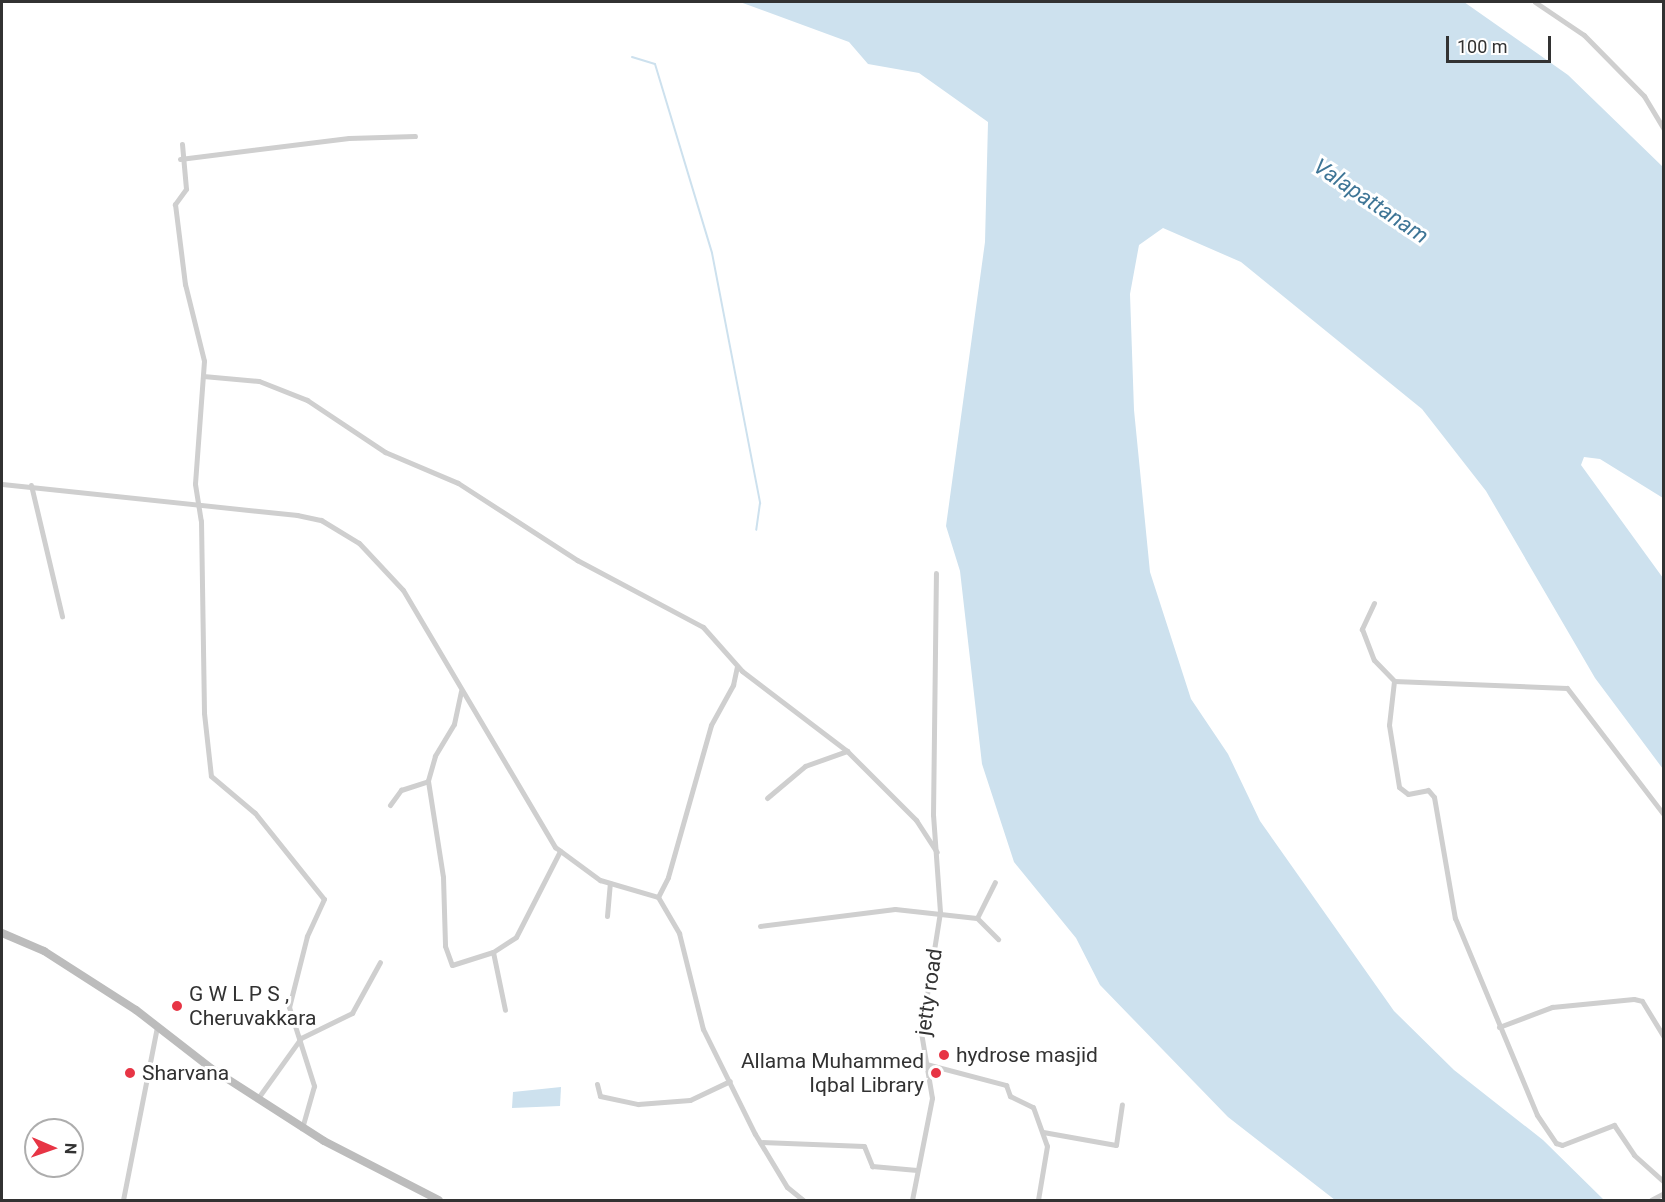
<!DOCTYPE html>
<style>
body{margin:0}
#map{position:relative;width:1665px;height:1202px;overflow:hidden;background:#fff;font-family:Roboto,sans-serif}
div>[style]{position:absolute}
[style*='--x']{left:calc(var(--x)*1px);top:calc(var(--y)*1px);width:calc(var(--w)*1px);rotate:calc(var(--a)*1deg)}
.water>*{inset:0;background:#cde1ee}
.stream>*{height:2px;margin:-1px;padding:0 1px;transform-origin:1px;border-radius:1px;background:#cde1ee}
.minor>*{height:5px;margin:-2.5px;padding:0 2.5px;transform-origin:2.5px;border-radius:2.5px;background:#cfcfcf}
.secondary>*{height:8px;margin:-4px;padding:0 4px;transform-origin:4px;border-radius:4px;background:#bcbcbc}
.dots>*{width:16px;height:16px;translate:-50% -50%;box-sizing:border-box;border:3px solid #fff;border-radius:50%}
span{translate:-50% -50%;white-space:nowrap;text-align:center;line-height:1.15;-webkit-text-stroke:6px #fff;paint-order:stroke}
.street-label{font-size:21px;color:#323232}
.poi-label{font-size:21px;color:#323232}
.left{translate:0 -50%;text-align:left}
.right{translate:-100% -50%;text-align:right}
.water-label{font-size:22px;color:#3e7596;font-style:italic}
.frame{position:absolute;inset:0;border:3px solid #323232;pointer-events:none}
.north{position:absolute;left:24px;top:1118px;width:60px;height:60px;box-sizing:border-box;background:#fff;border:2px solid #adadad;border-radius:50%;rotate:92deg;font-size:16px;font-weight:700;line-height:24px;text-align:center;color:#323232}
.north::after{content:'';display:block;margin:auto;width:21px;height:27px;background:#e73545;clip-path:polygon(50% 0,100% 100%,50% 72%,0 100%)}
.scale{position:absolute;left:1446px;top:36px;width:105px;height:27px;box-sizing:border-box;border:3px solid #323232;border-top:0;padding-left:8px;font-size:18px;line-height:21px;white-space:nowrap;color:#323232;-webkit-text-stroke:4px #fff;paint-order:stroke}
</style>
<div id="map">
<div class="water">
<i style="clip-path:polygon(740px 2px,1464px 2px,1568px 75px,1663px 167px,1663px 498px,1600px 459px,1584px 457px,1581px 465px,1663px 578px,1663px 769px,1595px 678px,1486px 491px,1422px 409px,1241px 262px,1163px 228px,1139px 245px,1130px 294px,1134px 410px,1150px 572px,1191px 699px,1228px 754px,1260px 821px,1394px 1011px,1454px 1070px,1543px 1140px,1604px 1200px,1335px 1200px,1228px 1117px,1100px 985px,1076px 938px,1014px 862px,982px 764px,960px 571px,946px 526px,985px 242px,988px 122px,919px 73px,868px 64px,849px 42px)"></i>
<i style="clip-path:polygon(561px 1087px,560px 1106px,512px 1108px,513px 1092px)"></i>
</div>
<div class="stream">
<i style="--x:632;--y:57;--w:24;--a:17"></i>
<i style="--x:655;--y:64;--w:197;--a:73.2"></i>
<i style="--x:712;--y:253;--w:255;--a:79.1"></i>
<i style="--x:760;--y:503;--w:27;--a:98"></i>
</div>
<div class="minor">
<i style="--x:1535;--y:2;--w:59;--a:34"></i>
<i style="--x:1584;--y:35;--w:86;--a:45.5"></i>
<i style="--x:1644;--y:96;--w:39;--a:59"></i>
<i style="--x:182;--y:144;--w:45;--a:84.9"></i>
<i style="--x:186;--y:189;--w:19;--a:126"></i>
<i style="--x:175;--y:204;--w:81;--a:82.9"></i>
<i style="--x:185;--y:284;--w:79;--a:76.1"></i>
<i style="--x:204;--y:361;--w:123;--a:94.2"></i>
<i style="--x:195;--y:484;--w:37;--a:81"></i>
<i style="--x:201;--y:521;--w:192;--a:89.1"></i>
<i style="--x:204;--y:713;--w:63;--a:83.7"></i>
<i style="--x:211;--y:776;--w:57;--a:40.1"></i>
<i style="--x:255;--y:813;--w:110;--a:51.3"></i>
<i style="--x:324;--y:899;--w:41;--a:114.7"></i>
<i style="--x:307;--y:936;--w:73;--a:104.2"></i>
<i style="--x:289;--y:1007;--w:83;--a:72.4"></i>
<i style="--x:314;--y:1086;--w:44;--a:105.9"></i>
<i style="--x:180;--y:159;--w:170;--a:-7.1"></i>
<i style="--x:349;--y:138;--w:66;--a:-1.7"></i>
<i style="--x:203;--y:376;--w:56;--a:5.1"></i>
<i style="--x:259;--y:381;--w:52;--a:21.6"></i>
<i style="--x:307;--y:400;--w:94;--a:33.7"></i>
<i style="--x:385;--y:452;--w:79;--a:23"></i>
<i style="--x:458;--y:483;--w:142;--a:32.9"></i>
<i style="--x:577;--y:560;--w:143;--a:28"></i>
<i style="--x:703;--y:627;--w:59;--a:48.4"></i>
<i style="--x:742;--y:671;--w:132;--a:37.3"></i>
<i style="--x:847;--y:751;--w:98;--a:45"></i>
<i style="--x:916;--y:820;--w:38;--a:57"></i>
<i style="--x:2;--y:484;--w:297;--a:6"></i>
<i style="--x:297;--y:515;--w:25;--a:12"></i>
<i style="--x:321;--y:520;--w:44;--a:31.2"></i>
<i style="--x:359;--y:543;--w:64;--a:46.9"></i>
<i style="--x:403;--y:590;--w:299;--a:59.4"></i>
<i style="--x:555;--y:847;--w:56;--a:36.3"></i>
<i style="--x:600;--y:880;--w:60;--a:16.3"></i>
<i style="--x:658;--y:897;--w:42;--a:59.7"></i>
<i style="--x:679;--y:933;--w:99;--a:76"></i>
<i style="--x:703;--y:1029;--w:117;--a:63.7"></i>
<i style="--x:755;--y:1134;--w:62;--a:58.9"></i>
<i style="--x:787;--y:1187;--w:21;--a:39"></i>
<i style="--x:31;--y:485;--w:135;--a:76.7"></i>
<i style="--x:1374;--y:603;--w:29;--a:115"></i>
<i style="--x:1362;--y:629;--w:33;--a:69"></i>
<i style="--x:1374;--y:660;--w:29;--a:46"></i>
<i style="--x:1394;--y:681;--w:173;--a:2.3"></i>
<i style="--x:1567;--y:688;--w:160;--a:52.6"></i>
<i style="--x:1394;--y:681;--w:44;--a:96.5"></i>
<i style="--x:1389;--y:725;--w:63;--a:80.8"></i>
<i style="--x:1399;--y:787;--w:11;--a:38"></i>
<i style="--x:1408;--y:794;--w:20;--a:-11"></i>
<i style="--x:1428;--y:790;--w:9;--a:49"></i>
<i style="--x:1434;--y:797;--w:123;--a:80.2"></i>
<i style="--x:1455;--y:918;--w:213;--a:67.4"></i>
<i style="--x:1537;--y:1115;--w:34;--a:56"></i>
<i style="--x:1556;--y:1143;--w:6;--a:18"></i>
<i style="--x:1562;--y:1145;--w:56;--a:-21"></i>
<i style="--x:1614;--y:1125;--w:36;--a:56"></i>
<i style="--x:1634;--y:1155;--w:40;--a:42"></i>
<i style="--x:461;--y:691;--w:34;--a:102"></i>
<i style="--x:454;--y:724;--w:37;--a:121"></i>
<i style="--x:435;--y:756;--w:26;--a:106"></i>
<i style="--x:428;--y:781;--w:97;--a:81.1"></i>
<i style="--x:443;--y:877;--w:69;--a:88.3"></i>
<i style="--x:445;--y:946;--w:20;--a:70"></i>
<i style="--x:452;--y:965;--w:43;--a:-17.6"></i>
<i style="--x:493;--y:952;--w:27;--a:-33"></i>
<i style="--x:516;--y:937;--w:97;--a:-62.9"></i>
<i style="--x:767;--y:798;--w:50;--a:-40.1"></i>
<i style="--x:805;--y:766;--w:45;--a:-19.7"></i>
<i style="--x:390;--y:805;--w:19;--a:-54"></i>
<i style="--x:401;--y:790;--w:28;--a:-18"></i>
<i style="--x:658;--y:897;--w:22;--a:-63"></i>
<i style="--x:668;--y:877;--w:158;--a:-74.2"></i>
<i style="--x:711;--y:725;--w:46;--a:-61.2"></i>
<i style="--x:733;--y:685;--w:19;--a:-78"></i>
<i style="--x:607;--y:916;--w:33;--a:-85"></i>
<i style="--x:977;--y:918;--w:40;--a:-63.4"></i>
<i style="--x:760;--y:926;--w:136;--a:-7.2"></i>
<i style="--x:895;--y:909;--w:82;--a:6.3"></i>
<i style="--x:977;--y:918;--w:30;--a:45"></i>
<i style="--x:493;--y:952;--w:59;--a:78.3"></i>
<i style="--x:1499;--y:1027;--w:57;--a:-20.7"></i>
<i style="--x:1552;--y:1007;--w:82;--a:-5.6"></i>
<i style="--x:1634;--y:999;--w:8;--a:14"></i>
<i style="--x:1642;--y:1001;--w:42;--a:58.6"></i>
<i style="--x:926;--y:1064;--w:83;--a:14.7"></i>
<i style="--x:1006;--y:1085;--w:12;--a:70"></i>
<i style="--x:1010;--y:1096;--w:25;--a:26"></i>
<i style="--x:1033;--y:1107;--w:41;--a:70.3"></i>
<i style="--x:1047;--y:1146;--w:55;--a:99.5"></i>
<i style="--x:597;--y:1084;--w:12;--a:76"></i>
<i style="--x:600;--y:1096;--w:39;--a:12"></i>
<i style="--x:638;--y:1104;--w:52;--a:-4.4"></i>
<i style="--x:690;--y:1100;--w:44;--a:-25.4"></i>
<i style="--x:258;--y:1098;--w:74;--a:-54.4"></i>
<i style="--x:301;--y:1038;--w:57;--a:-26.1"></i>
<i style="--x:352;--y:1013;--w:58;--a:-61.2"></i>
<i style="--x:1043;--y:1132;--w:74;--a:10.1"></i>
<i style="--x:1116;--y:1145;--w:41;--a:-81.7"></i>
<i style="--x:760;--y:1142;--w:104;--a:2.2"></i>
<i style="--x:864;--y:1146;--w:22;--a:68"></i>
<i style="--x:872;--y:1166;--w:45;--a:5.1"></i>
<i style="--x:123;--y:1200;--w:176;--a:-78.9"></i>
<i style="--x:912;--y:1200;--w:104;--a:-78.9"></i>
<i style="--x:932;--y:1098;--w:67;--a:-99.5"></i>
<i style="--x:921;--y:1032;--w:121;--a:-81"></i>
<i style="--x:940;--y:912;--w:97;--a:-94.1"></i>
<i style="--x:933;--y:815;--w:242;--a:-89.3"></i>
<i style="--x:1651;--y:1200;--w:15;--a:-28"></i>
</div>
<div class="secondary">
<i style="--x:2;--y:933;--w:46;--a:23.2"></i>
<i style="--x:44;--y:951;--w:109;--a:32.7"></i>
<i style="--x:136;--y:1010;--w:96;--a:37.8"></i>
<i style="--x:212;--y:1069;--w:133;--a:32.7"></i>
<i style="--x:324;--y:1141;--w:129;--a:27.2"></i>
</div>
<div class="dots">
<i style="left:177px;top:1006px;background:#e73545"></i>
<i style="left:944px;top:1055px;background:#e73545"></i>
<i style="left:130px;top:1073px;background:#e73545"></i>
<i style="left:936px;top:1073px;background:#e73545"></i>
</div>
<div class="street-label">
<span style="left:929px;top:992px;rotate:-82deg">jetty road</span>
</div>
<div class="poi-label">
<span class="left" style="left:189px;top:1006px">G W L P S ,<br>Cheruvakkara</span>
<span class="left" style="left:956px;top:1055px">hydrose masjid</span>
<span class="right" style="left:924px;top:1073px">Allama Muhammed<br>Iqbal Library</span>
<span class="left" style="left:142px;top:1073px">Sharvana</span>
</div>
<div class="water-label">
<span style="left:1371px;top:201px;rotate:34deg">Valapattanam</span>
</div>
<div class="frame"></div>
<div class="north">N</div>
<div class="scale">100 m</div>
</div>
